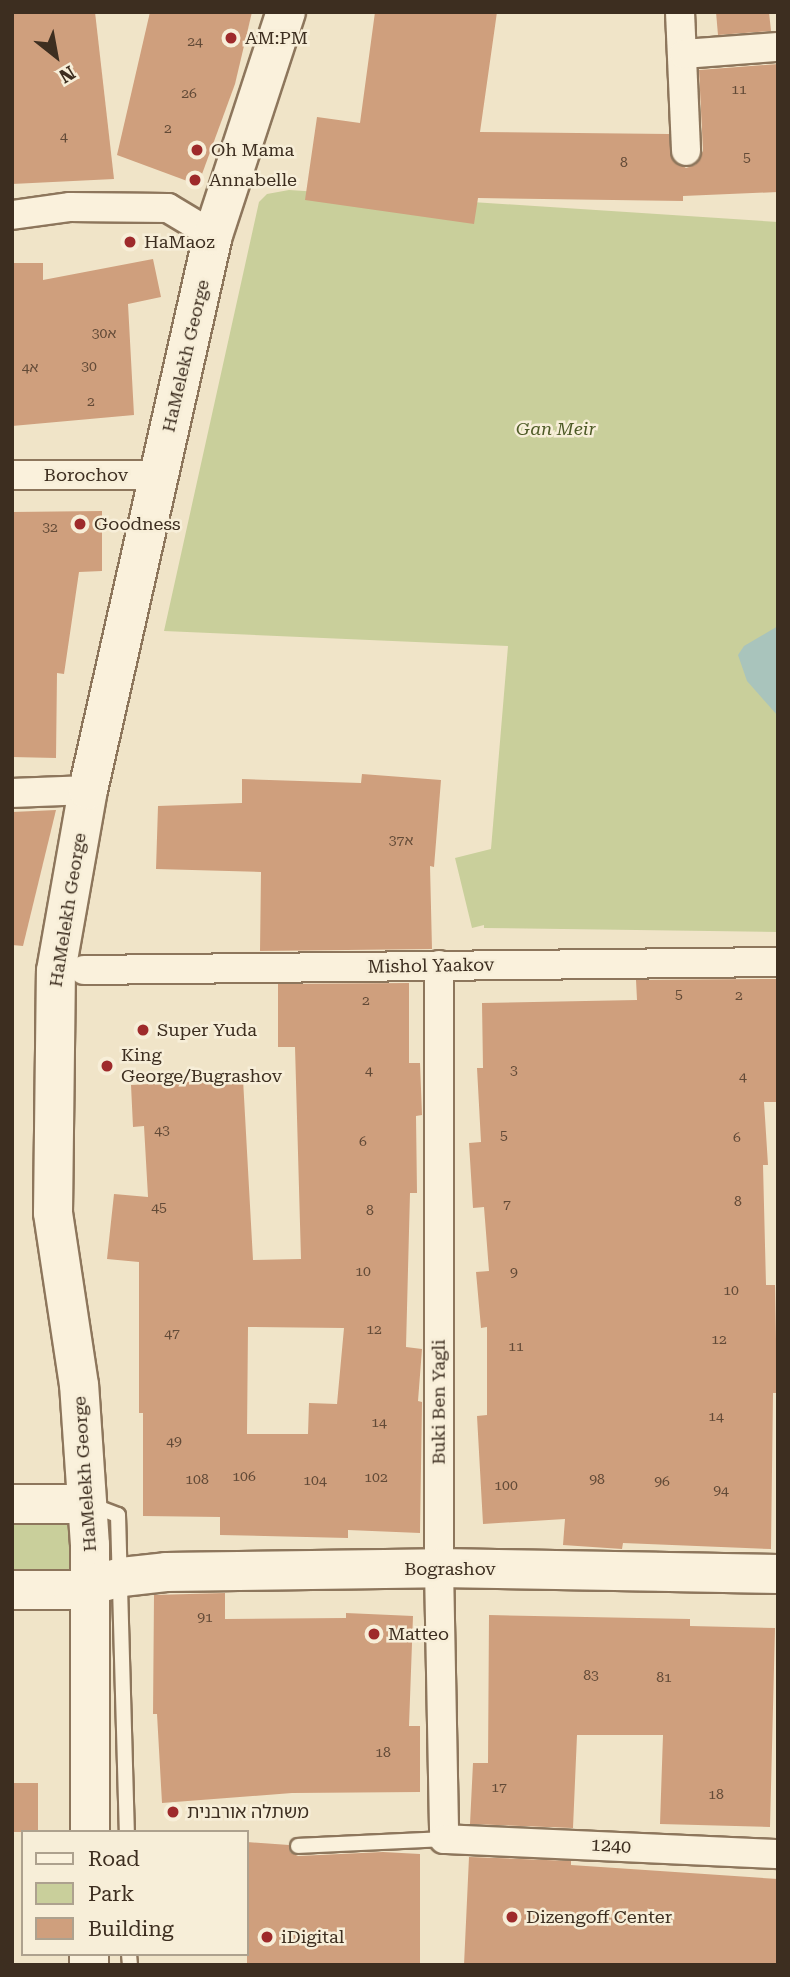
<!DOCTYPE html>
<meta charset="utf-8">
<style>
body{margin:0}
#map{position:relative;width:790px;height:1977px;overflow:hidden;background:#f0e4c8;font-family:"Roboto Serif","Noto Sans Hebrew",serif}
div>[style]{position:absolute}
[style*='--x']{left:calc(var(--x)*1px);top:calc(var(--y)*1px);width:calc(var(--w)*1px);rotate:calc(var(--a)*1deg)}
.green>*{inset:0;background:#c9cf9b;transform-origin:0 0}
.water>*{inset:0;background:#a9c4bc}
.building>*{inset:0;background:#cf9f7d;transform-origin:0 0}
.roads{filter:drop-shadow(2px 0 #8d765c) drop-shadow(-2px 0 #8d765c) drop-shadow(0 2px #8d765c) drop-shadow(0 -2px #8d765c)}
.lane>*{height:14px;margin:-7px;padding:0 7px;transform-origin:7px;border-radius:7px;background:#faf1dc}
.street>*{height:28px;margin:-14px;padding:0 14px;transform-origin:14px;border-radius:14px;background:#faf1dc}
.secondary>*{height:38px;margin:-19px;padding:0 19px;transform-origin:19px;border-radius:19px;background:#faf1dc}
.dots>*{width:19px;height:19px;translate:-50% -50%;box-sizing:border-box;border:4px solid #f7eed8;border-radius:50%}
span{translate:-50% -50%;white-space:nowrap;text-align:center;line-height:1.15;-webkit-text-stroke:5px #f7eed8;paint-order:stroke}
.number-label{font-size:14px;color:#624a37}
.number-label span{-webkit-text-stroke-width:0}
.poi-label{font-size:18px;color:#3d2e20}
.left{translate:0 -50%;text-align:left}
.street-label{font-size:18px;color:#3d2e20}
.park-label{font-size:18px;color:#4d5a26;font-style:italic}
.frame{position:absolute;inset:0;border:14px solid #3d2e20;pointer-events:none}
.legend{position:absolute;left:21px;top:1830px;width:228px;height:126px;box-sizing:border-box;background:#f7eed8;border:2px solid #ada18e;margin:0;padding:9px 12px;list-style:none;font-size:21px;color:#3d2e20}
.legend li{display:flex;align-items:center;gap:14px;height:35px}
.legend b{width:35px;border:2px solid #ada18e}
.north{position:absolute;left:21px;top:21px;width:70px;height:70px;-webkit-text-stroke:5px #f7eed8;paint-order:stroke;rotate:149deg;font-size:19px;font-weight:700;line-height:28px;text-align:center;color:#3d2e20}
.north::after{content:'';display:block;margin:auto;width:24px;height:32px;background:#3d2e20;clip-path:polygon(50% 0,100% 100%,50% 72%,0 100%)}
</style>
<div id="map">
<div class="green">
<i style="clip-path:polygon(289px 190px,778px 222px,778px 932px,484px 928px,484px 925px,472px 928px,455px 858px,491px 849px,508px 646px,164px 631px,259px 202px,267px 194px)"></i>
<i style="left:12px;top:1513px;width:64px;height:70px"></i>
</div>
<div class="water">
<i style="clip-path:polygon(778px 626px,778px 716px,747px 681px,738px 655px,744px 646px)"></i>
</div>
<div class="building">
<i style="clip-path:polygon(12px 12px,95px 12px,114px 179px,12px 184px)"></i>
<i style="clip-path:polygon(150px 12px,252px 12px,235px 84px,198px 185px,117px 155px)"></i>
<i style="clip-path:polygon(375px 12px,497px 12px,480px 132px,669px 134px,672px 159px,686px 168px,695px 165px,703px 151px,699px 70px,778px 64px,778px 192px,683px 196px,683px 201px,478px 198px,474px 224px,305px 200px,317px 117px,360px 123px)"></i>
<i style="clip-path:polygon(716px 12px,769px 12px,771px 31px,718px 35px)"></i>
<i style="clip-path:polygon(153px 259px,161px 297px,128px 304px,134px 415px,12px 426px,12px 263px,43px 263px,43px 280px)"></i>
<i style="clip-path:polygon(102px 511px,102px 571px,79px 572px,64px 674px,57px 673px,56px 758px,12px 757px,12px 512px)"></i>
<i style="clip-path:polygon(362px 774px,441px 780px,434px 867px,430px 866px,432px 949px,260px 951px,261px 872px,156px 869px,158px 806px,242px 803px,242px 779px,361px 783px)"></i>
<i style="clip-path:polygon(56px 810px,23px 946px,12px 945px,12px 812px)"></i>
<i style="clip-path:polygon(778px 979px,778px 1102px,764px 1102px,768px 1165px,763px 1165px,766px 1285px,775px 1285px,777px 1393px,773px 1393px,771px 1549px,623px 1543px,622px 1549px,563px 1545px,565px 1519px,483px 1524px,477px 1416px,487px 1415px,487px 1327px,481px 1328px,476px 1272px,489px 1271px,484px 1207px,473px 1208px,469px 1143px,481px 1142px,477px 1068px,483px 1068px,482px 1003px,637px 1000px,636px 980px)"></i>
<i style="clip-path:polygon(evenodd,409px 983px,409px 1063px,420px 1063px,422px 1115px,416px 1116px,417px 1193px,410px 1193px,406px 1347px,422px 1349px,418px 1401px,422px 1402px,420px 1533px,348px 1530px,348px 1538px,220px 1535px,220px 1517px,143px 1516px,143px 1413px,139px 1413px,139px 1262px,107px 1259px,114px 1194px,148px 1197px,144px 1126px,133px 1127px,131px 1085px,243px 1079px,253px 1260px,301px 1259px,295px 1047px,278px 1047px,278px 984px,409px 983px,248px 1327px,344px 1328px,337px 1404px,309px 1403px,308px 1434px,247px 1434px,248px 1327px)"></i>
<i style="clip-path:polygon(225px 1593px,225px 1619px,346px 1618px,346px 1613px,413px 1616px,409px 1726px,420px 1726px,420px 1792px,292px 1793px,162px 1803px,157px 1714px,153px 1714px,154px 1595px)"></i>
<i style="clip-path:polygon(489px 1615px,690px 1619px,690px 1626px,775px 1628px,770px 1827px,660px 1824px,663px 1735px,577px 1735px,573px 1828px,470px 1824px,473px 1763px,488px 1763px)"></i>
<i style="left:12px;top:1783px;width:26px;height:49px"></i>
<i style="clip-path:polygon(247px 1842px,289px 1845px,290px 1852px,298px 1856px,383px 1852px,420px 1854px,420px 1965px,247px 1965px)"></i>
<i style="clip-path:polygon(469px 1857px,571px 1861px,571px 1865px,778px 1879px,778px 1965px,464px 1965px)"></i>
</div>
<div class="roads">
<div class="lane">
<i style="--x:89;--y:1504;--w:31;--a:21"></i>
<i style="--x:118;--y:1515;--w:317;--a:88.4"></i>
<i style="--x:298;--y:1846;--w:146;--a:-2.7"></i>
<i style="--x:129;--y:1954;--w:11;--a:85"></i>
</div>
<div class="street">
<i style="--x:680;--y:12;--w:139;--a:87.5"></i>
<i style="--x:684;--y:54;--w:94;--a:-4.3"></i>
<i style="--x:12;--y:215;--w:59;--a:-7.9"></i>
<i style="--x:70;--y:207;--w:98;--a:0.6"></i>
<i style="--x:168;--y:208;--w:52;--a:31"></i>
<i style="--x:12;--y:475;--w:148;--a:0"></i>
<i style="--x:12;--y:793;--w:76;--a:-2.3"></i>
<i style="--x:439;--y:965;--w:603;--a:90"></i>
<i style="--x:439;--y:1568;--w:271;--a:88.9"></i>
<i style="--x:444;--y:1839;--w:334;--a:2.6"></i>
<i style="--x:84;--y:970;--w:694;--a:-0.66"></i>
</div>
<div class="secondary">
<i style="--x:12;--y:1504;--w:75;--a:0"></i>
<i style="--x:12;--y:1590;--w:61;--a:0"></i>
<i style="--x:73;--y:1590;--w:51;--a:-14.9"></i>
<i style="--x:122;--y:1577;--w:44;--a:-6.5"></i>
<i style="--x:166;--y:1572;--w:273;--a:-0.8"></i>
<i style="--x:439;--y:1568;--w:339;--a:1"></i>
<i style="--x:90;--y:1832;--w:287;--a:-90"></i>
<i style="--x:90;--y:1545;--w:160;--a:-93.9"></i>
<i style="--x:79;--y:1385;--w:174;--a:-98.6"></i>
<i style="--x:53;--y:1213;--w:242;--a:-89.3"></i>
<i style="--x:56;--y:971;--w:184;--a:-80"></i>
<i style="--x:88;--y:790;--w:569;--a:-77.31"></i>
<i style="--x:213;--y:235;--w:235;--a:-71.9"></i>
<i style="--x:89;--y:1965;--w:11;--a:-90"></i>
</div>
</div>
<div class="dots">
<i style="left:231px;top:38px;background:#9e2a2b"></i>
<i style="left:197px;top:150px;background:#9e2a2b"></i>
<i style="left:195px;top:180px;background:#9e2a2b"></i>
<i style="left:130px;top:242px;background:#9e2a2b"></i>
<i style="left:80px;top:524px;background:#9e2a2b"></i>
<i style="left:143px;top:1030px;background:#9e2a2b"></i>
<i style="left:107px;top:1066px;background:#9e2a2b"></i>
<i style="left:374px;top:1634px;background:#9e2a2b"></i>
<i style="left:173px;top:1812px;background:#9e2a2b"></i>
<i style="left:512px;top:1917px;background:#9e2a2b"></i>
<i style="left:267px;top:1937px;background:#9e2a2b"></i>
</div>
<div class="number-label">
<span style="left:195px;top:41px">24</span>
<span style="left:739px;top:89px">11</span>
<span style="left:189px;top:93px">26</span>
<span style="left:168px;top:128px">2</span>
<span style="left:64px;top:136px">4</span>
<span style="left:747px;top:157px">5</span>
<span style="left:624px;top:162px">8</span>
<span style="left:104px;top:333px">30א</span>
<span style="left:89px;top:366px">30</span>
<span style="left:30px;top:367px">4א</span>
<span style="left:91px;top:401px">2</span>
<span style="left:50px;top:527px">32</span>
<span style="left:401px;top:840px">37א</span>
<span style="left:679px;top:994px">5</span>
<span style="left:739px;top:995px">2</span>
<span style="left:366px;top:1000px">2</span>
<span style="left:369px;top:1070px">4</span>
<span style="left:514px;top:1070px">3</span>
<span style="left:743px;top:1076px">4</span>
<span style="left:162px;top:1130px">43</span>
<span style="left:504px;top:1135px">5</span>
<span style="left:737px;top:1137px">6</span>
<span style="left:363px;top:1141px">6</span>
<span style="left:738px;top:1201px">8</span>
<span style="left:507px;top:1204px">7</span>
<span style="left:159px;top:1207px">45</span>
<span style="left:370px;top:1210px">8</span>
<span style="left:363px;top:1271px">10</span>
<span style="left:514px;top:1272px">9</span>
<span style="left:731px;top:1290px">10</span>
<span style="left:374px;top:1329px">12</span>
<span style="left:172px;top:1333px">47</span>
<span style="left:719px;top:1339px">12</span>
<span style="left:516px;top:1346px">11</span>
<span style="left:716px;top:1416px">14</span>
<span style="left:379px;top:1422px">14</span>
<span style="left:174px;top:1441px">49</span>
<span style="left:244px;top:1476px">106</span>
<span style="left:376px;top:1477px">102</span>
<span style="left:197px;top:1479px">108</span>
<span style="left:597px;top:1479px">98</span>
<span style="left:315px;top:1480px">104</span>
<span style="left:662px;top:1481px">96</span>
<span style="left:506px;top:1485px">100</span>
<span style="left:721px;top:1490px">94</span>
<span style="left:205px;top:1617px">91</span>
<span style="left:591px;top:1675px">83</span>
<span style="left:664px;top:1677px">81</span>
<span style="left:383px;top:1752px">18</span>
<span style="left:499px;top:1787px">17</span>
<span style="left:716px;top:1794px">18</span>
</div>
<div class="poi-label">
<span class="left" style="left:245px;top:38px">AM:PM</span>
<span class="left" style="left:211px;top:150px">Oh Mama</span>
<span class="left" style="left:209px;top:180px">Annabelle</span>
<span class="left" style="left:144px;top:242px">HaMaoz</span>
<span class="left" style="left:94px;top:524px">Goodness</span>
<span class="left" style="left:157px;top:1030px">Super Yuda</span>
<span class="left" style="left:121px;top:1066px">King<br>George/Bugrashov</span>
<span class="left" style="left:388px;top:1634px">Matteo</span>
<span class="left" style="left:187px;top:1812px">משתלה אורבנית</span>
<span class="left" style="left:526px;top:1917px">Dizengoff Center</span>
<span class="left" style="left:281px;top:1937px">iDigital</span>
</div>
<div class="street-label">
<span style="left:186px;top:356px;rotate:-77deg">HaMelekh George</span>
<span style="left:86px;top:475px">Borochov</span>
<span style="left:68px;top:910px;rotate:-81deg">HaMelekh George</span>
<span style="left:431px;top:966px;rotate:-1deg">Mishol Yaakov</span>
<span style="left:439px;top:1402px;rotate:-90deg">Buki Ben Yagli</span>
<span style="left:85px;top:1474px;rotate:-94deg">HaMelekh George</span>
<span style="left:450px;top:1569px">Bograshov</span>
<span style="left:611px;top:1846px;rotate:3deg">1240</span>
</div>
<div class="park-label">
<span style="left:556px;top:429px">Gan Meir</span>
</div>
<div class="frame"></div>
<ul class="legend">
<li><b style="height:9px;background:#faf1dc"></b>Road</li>
<li><b style="height:19px;background:#c9cf9b"></b>Park</li>
<li><b style="height:19px;background:#cf9f7d"></b>Building</li>
</ul>
<div class="north">N</div>
</div>
